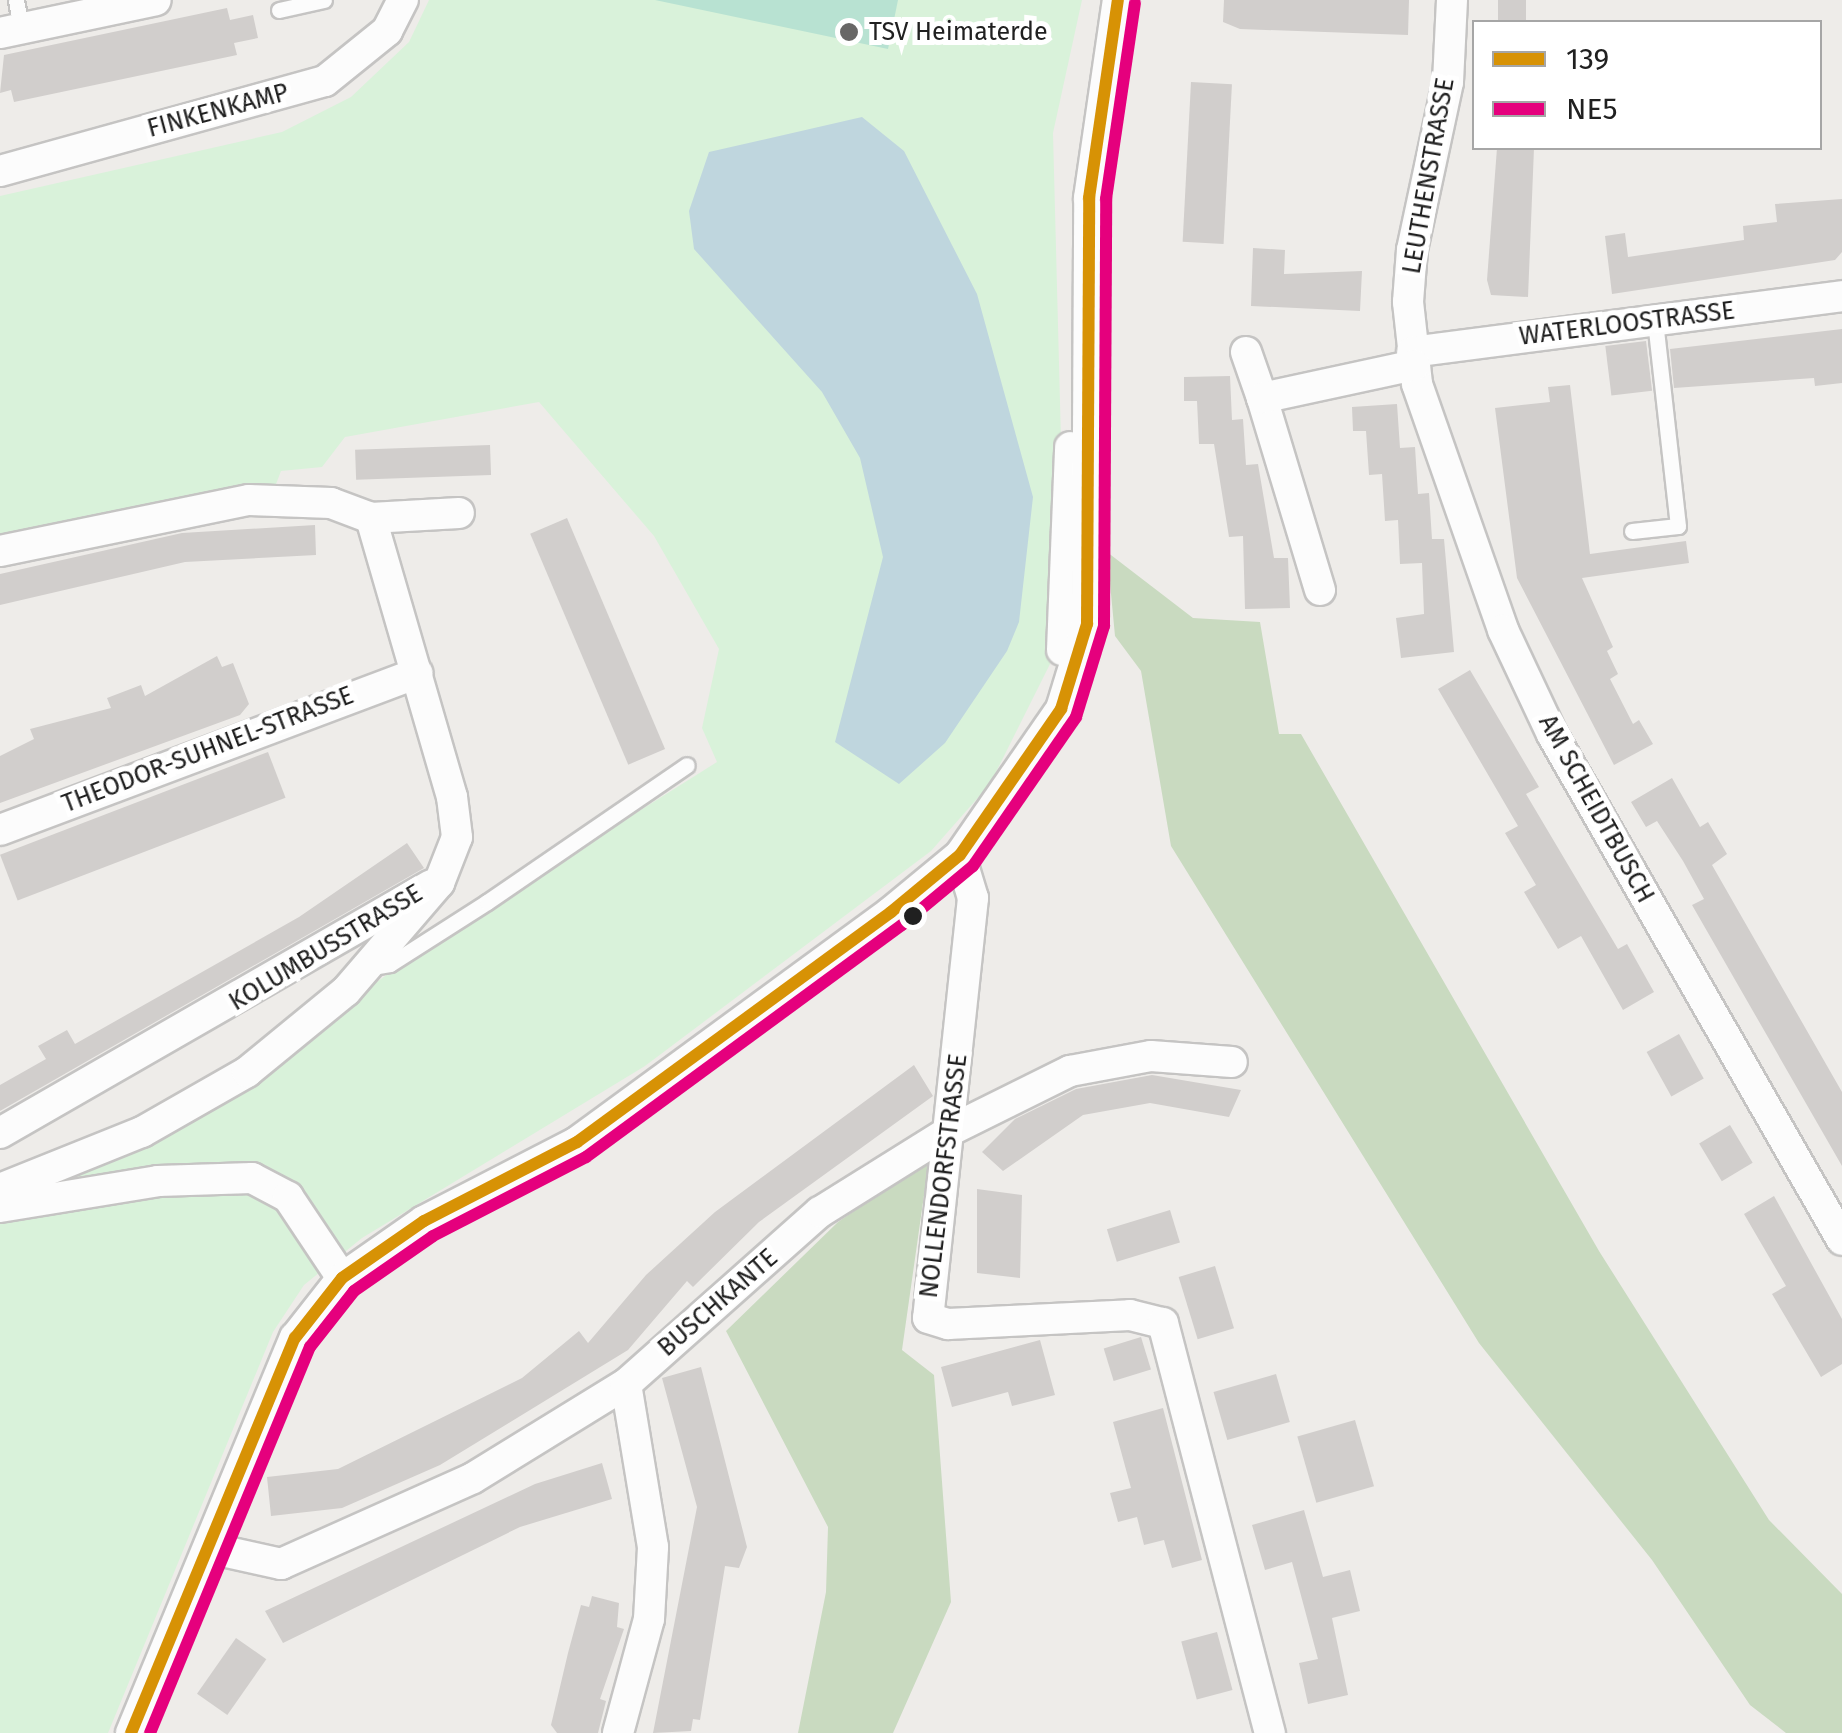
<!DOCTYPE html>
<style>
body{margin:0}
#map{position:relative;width:1842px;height:1733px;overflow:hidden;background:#eeece9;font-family:"Fira Sans",sans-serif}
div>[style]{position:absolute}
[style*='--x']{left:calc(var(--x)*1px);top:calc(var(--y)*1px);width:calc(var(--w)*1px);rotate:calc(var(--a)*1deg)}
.forest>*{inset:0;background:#c9dac0}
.park>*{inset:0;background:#d9f2da}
.pitch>*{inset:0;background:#b8e2d2}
.water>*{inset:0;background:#bfd6de}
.building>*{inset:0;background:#d1cecc;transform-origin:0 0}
.roads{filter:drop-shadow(2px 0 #c5c4c3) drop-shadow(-2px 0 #c5c4c3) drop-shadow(0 2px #c5c4c3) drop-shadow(0 -2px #c5c4c3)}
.lane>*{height:15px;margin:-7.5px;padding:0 7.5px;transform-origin:7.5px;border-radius:7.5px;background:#fcfcfc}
.street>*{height:30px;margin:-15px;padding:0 15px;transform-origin:15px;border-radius:15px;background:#fcfcfc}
.bus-1>*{height:12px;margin:-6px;padding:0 6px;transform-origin:6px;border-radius:6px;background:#d79205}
.bus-2>*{height:12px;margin:-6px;padding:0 6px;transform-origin:6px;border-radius:6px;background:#e5007d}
.dots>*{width:28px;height:28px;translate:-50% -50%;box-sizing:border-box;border:5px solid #fff;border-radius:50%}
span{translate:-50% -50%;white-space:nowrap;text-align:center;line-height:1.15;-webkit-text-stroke:10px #fff;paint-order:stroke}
.poi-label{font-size:25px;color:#202020}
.left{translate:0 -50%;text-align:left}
.street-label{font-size:25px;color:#202020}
.legend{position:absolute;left:1472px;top:20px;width:350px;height:130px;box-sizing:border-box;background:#fff;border:2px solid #a6a6a6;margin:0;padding:12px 18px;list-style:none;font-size:30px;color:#202020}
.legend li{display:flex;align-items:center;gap:20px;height:50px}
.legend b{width:50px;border:2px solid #a6a6a6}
</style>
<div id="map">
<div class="forest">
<i style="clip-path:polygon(1107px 552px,1193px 618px,1260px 622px,1279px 734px,1301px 734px,1599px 1251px,1769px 1520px,1842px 1594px,1842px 1733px,1786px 1733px,1750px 1705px,1652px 1560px,1479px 1343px,1171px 846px,1141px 671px,1115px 636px)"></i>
<i style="clip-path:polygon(929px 1160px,902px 1350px,934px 1375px,951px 1602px,893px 1733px,798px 1733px,826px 1592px,828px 1527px,726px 1331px,838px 1222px)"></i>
</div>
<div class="park">
<i style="clip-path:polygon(429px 0,1082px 0,1053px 133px,1066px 632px,990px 784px,931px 851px,645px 1066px,362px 1238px,304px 1285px,273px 1332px,108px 1733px,0 1733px,0 1211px,256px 1085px,345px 1005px,439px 937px,717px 762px,702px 728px,719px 649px,654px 536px,539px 402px,345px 437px,322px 467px,281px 471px,273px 492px,0 542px,0 196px,282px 132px,351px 97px,409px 42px)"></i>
</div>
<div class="pitch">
<i style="clip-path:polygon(655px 0,898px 0,888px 49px)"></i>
</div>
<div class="water">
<i style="clip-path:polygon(862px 117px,904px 151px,977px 294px,1033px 497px,1019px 622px,1007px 651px,945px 743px,899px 784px,835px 742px,883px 557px,860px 458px,822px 392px,694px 249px,689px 211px,709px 152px)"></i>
</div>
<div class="building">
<i style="clip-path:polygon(1224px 0,1409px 0,1408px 35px,1240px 29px,1223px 22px)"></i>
<i style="left:1498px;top:0;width:28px;height:22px"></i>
<i style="clip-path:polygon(227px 8px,230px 20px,253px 15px,258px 38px,234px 43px,237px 55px,14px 102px,11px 90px,0 93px,4px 55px)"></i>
<i style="left:1191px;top:82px;width:41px;height:160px;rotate:3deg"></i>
<i style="clip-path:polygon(1497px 148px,1534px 148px,1528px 297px,1491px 295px,1487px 280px)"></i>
<i style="clip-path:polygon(1842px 199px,1842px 252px,1835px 260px,1612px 294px,1605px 236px,1625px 233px,1628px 257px,1744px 240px,1743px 226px,1777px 222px,1775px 204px)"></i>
<i style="clip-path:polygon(1253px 248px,1285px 250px,1284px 274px,1362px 271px,1360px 311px,1251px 306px)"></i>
<i style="clip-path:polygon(1842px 329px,1842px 383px,1815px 386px,1814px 378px,1674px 388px,1670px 349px)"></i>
<i style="left:1646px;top:341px;width:50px;height:41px;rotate:83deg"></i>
<i style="clip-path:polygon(1230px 376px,1232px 420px,1243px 419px,1246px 465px,1258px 464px,1274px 558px,1288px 558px,1290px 608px,1245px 609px,1243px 536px,1229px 537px,1214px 444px,1199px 444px,1197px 401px,1184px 401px,1184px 377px)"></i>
<i style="clip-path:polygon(1570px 385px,1590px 554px,1686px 541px,1689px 563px,1582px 578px,1613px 647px,1607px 651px,1618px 674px,1610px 679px,1633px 724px,1639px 720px,1653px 744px,1614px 765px,1517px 578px,1495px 408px,1550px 402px,1548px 387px)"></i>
<i style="clip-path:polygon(1397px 404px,1400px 448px,1415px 447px,1418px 494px,1429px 493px,1432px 539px,1444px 539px,1454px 652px,1401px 658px,1396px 618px,1424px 614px,1422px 563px,1400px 564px,1398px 520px,1385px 521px,1382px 474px,1369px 475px,1366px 431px,1353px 431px,1352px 407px)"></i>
<i style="left:490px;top:445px;width:30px;height:135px;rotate:88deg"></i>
<i style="left:567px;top:518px;width:251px;height:40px;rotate:67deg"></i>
<i style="clip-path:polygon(315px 525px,316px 555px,185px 562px,0 605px,0 574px,182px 533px)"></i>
<i style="clip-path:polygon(217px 656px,222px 667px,233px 663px,249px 704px,240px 715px,0 803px,0 756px,34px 739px,30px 729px,111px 708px,107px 698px,141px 685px,145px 696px)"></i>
<i style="clip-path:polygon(1470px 670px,1539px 787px,1526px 794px,1618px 949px,1627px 944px,1654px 992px,1623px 1010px,1581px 936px,1558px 949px,1524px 892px,1536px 885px,1505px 833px,1518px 826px,1438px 689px)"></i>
<i style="left:268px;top:752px;width:49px;height:287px;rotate:69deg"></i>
<i style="clip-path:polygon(1672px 778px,1700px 827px,1708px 822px,1727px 854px,1712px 865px,1842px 1092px,1842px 1166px,1692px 905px,1704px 899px,1683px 861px,1657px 821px,1646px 827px,1631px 802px)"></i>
<i style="clip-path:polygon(407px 843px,424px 868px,0 1111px,0 1085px,46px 1059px,38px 1046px,67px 1030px,75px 1044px,299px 917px)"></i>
<i style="left:1679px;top:1034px;width:51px;height:37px;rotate:61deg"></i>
<i style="clip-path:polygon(914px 1065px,933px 1096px,759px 1222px,693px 1287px,687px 1281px,628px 1350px,440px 1465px,342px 1508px,271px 1516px,267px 1477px,338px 1469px,522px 1378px,579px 1331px,588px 1343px,646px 1275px,715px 1212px)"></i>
<i style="clip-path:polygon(1152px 1075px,1241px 1090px,1229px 1117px,1150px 1103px,1083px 1115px,1003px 1171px,982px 1152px,1015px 1119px,1076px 1089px)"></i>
<i style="left:1730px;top:1125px;width:44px;height:36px;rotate:59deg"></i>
<i style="clip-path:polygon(977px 1189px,1022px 1195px,1020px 1278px,977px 1273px)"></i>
<i style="clip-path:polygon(1774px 1196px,1842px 1319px,1842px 1364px,1821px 1377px,1772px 1294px,1786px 1286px,1744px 1214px)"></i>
<i style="left:1170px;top:1210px;width:34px;height:66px;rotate:73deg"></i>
<i style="left:1215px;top:1266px;width:65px;height:38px;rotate:73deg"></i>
<i style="left:1141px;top:1337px;width:34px;height:39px;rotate:73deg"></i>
<i style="clip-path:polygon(1040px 1340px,1055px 1395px,1012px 1406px,1008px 1392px,952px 1407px,941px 1367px)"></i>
<i style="clip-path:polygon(701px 1367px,747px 1547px,739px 1568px,725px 1566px,700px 1720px,693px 1719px,691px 1731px,653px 1733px,697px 1507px,662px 1378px)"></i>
<i style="left:1276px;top:1374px;width:50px;height:65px;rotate:74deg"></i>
<i style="clip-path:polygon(1163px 1408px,1202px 1560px,1172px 1568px,1164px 1540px,1144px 1545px,1137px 1517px,1118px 1522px,1110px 1493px,1131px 1488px,1113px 1422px)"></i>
<i style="left:1355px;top:1420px;width:69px;height:60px;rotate:74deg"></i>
<i style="clip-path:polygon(602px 1463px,612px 1499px,520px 1527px,283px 1643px,265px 1611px,535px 1484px)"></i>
<i style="clip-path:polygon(1304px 1510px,1323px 1577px,1350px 1570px,1360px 1611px,1332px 1618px,1348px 1695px,1308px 1704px,1299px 1663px,1318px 1659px,1292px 1562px,1265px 1570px,1252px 1525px)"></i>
<i style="clip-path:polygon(592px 1596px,619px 1603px,617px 1627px,624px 1629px,600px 1699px,606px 1701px,598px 1733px,557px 1733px,551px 1725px,568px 1653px,581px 1605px,589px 1607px)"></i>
<i style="left:1217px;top:1632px;width:60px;height:37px;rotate:75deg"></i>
<i style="left:236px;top:1638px;width:37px;height:68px;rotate:35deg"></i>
</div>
<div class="roads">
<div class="lane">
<i style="--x:16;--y:0;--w:28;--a:80"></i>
<i style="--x:279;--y:10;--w:46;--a:-12.5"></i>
<i style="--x:1632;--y:531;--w:46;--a:-6.2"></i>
<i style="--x:1678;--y:526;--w:207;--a:-96.4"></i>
<i style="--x:372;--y:967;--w:18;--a:-9"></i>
<i style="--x:390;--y:964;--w:115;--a:-32.6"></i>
<i style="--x:487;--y:902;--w:242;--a:-34.4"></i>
</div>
<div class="street">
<i style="--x:1452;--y:0;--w:82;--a:92.8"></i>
<i style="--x:1448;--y:82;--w:172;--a:102.1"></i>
<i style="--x:1412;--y:250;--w:52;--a:94.4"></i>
<i style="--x:1408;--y:302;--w:82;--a:83.7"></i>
<i style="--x:1417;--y:384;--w:261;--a:70.7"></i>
<i style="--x:1503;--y:630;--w:115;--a:64.8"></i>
<i style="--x:1552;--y:734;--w:583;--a:60.18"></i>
<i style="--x:0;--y:33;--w:159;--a:-11.9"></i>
<i style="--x:0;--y:171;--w:337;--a:-15.5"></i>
<i style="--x:325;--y:81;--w:80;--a:-38.9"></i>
<i style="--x:387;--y:31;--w:35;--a:-63"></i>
<i style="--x:1246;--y:352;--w:49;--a:70.8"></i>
<i style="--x:1412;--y:352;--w:434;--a:-7.4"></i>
<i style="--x:0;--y:551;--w:254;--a:-11.6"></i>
<i style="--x:249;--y:500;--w:82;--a:2.1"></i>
<i style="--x:331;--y:503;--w:43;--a:20.6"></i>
<i style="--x:371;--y:518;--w:88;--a:-3.3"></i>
<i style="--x:1320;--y:590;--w:201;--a:-106.8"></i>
<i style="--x:1262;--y:398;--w:156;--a:-12.2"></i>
<i style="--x:1062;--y:650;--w:203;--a:-87.7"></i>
<i style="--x:0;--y:830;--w:446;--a:-20.6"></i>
<i style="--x:960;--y:855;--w:45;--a:73.2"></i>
<i style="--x:973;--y:898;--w:422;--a:96.1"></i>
<i style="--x:928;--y:1318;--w:21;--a:17"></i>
<i style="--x:948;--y:1324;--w:182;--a:-2.8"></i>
<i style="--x:1130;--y:1315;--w:34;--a:14"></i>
<i style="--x:1163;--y:1323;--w:424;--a:75.4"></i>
<i style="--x:0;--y:1133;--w:497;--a:-29.9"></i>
<i style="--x:0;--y:1189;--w:153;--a:-21.9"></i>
<i style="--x:142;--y:1132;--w:121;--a:-29.7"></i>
<i style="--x:247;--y:1072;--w:128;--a:-39.3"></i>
<i style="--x:346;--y:991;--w:143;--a:-49.3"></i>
<i style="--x:439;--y:883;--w:49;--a:-68.6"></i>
<i style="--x:457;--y:837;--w:40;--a:-97.1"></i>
<i style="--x:452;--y:797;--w:291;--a:-106.2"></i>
<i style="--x:0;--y:1207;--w:160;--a:-9.3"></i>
<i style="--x:158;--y:1181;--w:94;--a:-1.8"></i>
<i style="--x:252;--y:1178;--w:41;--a:27.8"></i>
<i style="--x:288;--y:1197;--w:97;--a:56.3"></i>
<i style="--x:209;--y:1548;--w:74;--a:12.5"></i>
<i style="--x:281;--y:1564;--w:210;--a:-24.1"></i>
<i style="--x:473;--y:1478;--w:180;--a:-31.6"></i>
<i style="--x:626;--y:1384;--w:259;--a:-41.6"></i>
<i style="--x:820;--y:1212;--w:157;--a:-32"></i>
<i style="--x:953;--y:1129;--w:131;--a:-26.4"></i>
<i style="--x:1070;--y:1071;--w:82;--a:-10.5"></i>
<i style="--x:1151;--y:1056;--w:81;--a:4.2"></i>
<i style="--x:131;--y:1733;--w:428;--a:-67.5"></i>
<i style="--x:295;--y:1338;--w:76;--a:-51.9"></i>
<i style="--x:342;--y:1278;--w:100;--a:-34.8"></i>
<i style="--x:424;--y:1221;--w:172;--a:-27.3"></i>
<i style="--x:577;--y:1142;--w:389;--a:-36.2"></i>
<i style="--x:891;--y:912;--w:89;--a:-39.6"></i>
<i style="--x:960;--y:855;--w:178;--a:-55.3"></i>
<i style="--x:1061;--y:709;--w:89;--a:-73"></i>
<i style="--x:1087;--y:624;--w:426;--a:-89.7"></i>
<i style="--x:1089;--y:198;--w:200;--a:-81.7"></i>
<i style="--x:618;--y:1733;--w:118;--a:-74.8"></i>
<i style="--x:649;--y:1619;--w:72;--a:-86.8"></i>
<i style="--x:653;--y:1547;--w:165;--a:-99.4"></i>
</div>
</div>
<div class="bus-1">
<i style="--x:131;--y:1733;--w:428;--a:-67.5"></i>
<i style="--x:295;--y:1338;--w:76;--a:-51.9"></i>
<i style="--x:342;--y:1278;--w:100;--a:-34.8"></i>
<i style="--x:424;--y:1221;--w:172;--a:-27.3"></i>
<i style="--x:577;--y:1142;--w:389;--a:-36.2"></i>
<i style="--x:891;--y:912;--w:89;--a:-39.6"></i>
<i style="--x:960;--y:855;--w:178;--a:-55.3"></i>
<i style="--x:1061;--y:709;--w:89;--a:-73"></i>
<i style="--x:1087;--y:624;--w:426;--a:-89.7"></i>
<i style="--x:1089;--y:198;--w:200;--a:-81.7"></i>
</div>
<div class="bus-2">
<i style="--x:150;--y:1733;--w:418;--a:-67.5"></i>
<i style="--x:310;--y:1347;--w:71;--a:-51.8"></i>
<i style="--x:354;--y:1291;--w:96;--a:-34.8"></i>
<i style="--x:433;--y:1236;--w:172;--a:-27.3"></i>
<i style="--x:586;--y:1157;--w:392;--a:-36.3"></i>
<i style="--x:902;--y:925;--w:92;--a:-39.7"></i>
<i style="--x:973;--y:866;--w:181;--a:-55.3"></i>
<i style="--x:1076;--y:717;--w:95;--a:-72.9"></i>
<i style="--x:1104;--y:626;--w:427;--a:-89.7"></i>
<i style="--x:1106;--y:199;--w:198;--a:-81.6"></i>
</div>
<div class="dots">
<i style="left:849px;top:32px;background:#686766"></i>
<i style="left:913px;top:916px;background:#202020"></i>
</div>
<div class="poi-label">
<span class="left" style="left:869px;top:32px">TSV Heimaterde</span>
</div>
<div class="street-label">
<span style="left:218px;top:111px;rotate:-15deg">FINKENKAMP</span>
<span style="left:1429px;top:176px;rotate:-80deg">LEUTHENSTRASSE</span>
<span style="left:1627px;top:324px;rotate:-7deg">WATERLOOSTRASSE</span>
<span style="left:208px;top:750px;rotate:-21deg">THEODOR-SUHNEL-STRASSE</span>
<span style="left:1596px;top:809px;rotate:61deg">AM SCHEIDTBUSCH</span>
<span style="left:326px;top:948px;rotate:-31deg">KOLUMBUSSTRASSE</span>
<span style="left:944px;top:1176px;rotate:-83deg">NOLLENDORFSTRASSE</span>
<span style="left:718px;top:1303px;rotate:-41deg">BUSCHKANTE</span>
</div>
<ul class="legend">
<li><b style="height:12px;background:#d79205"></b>139</li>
<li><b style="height:12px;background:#e5007d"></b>NE5</li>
</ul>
</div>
